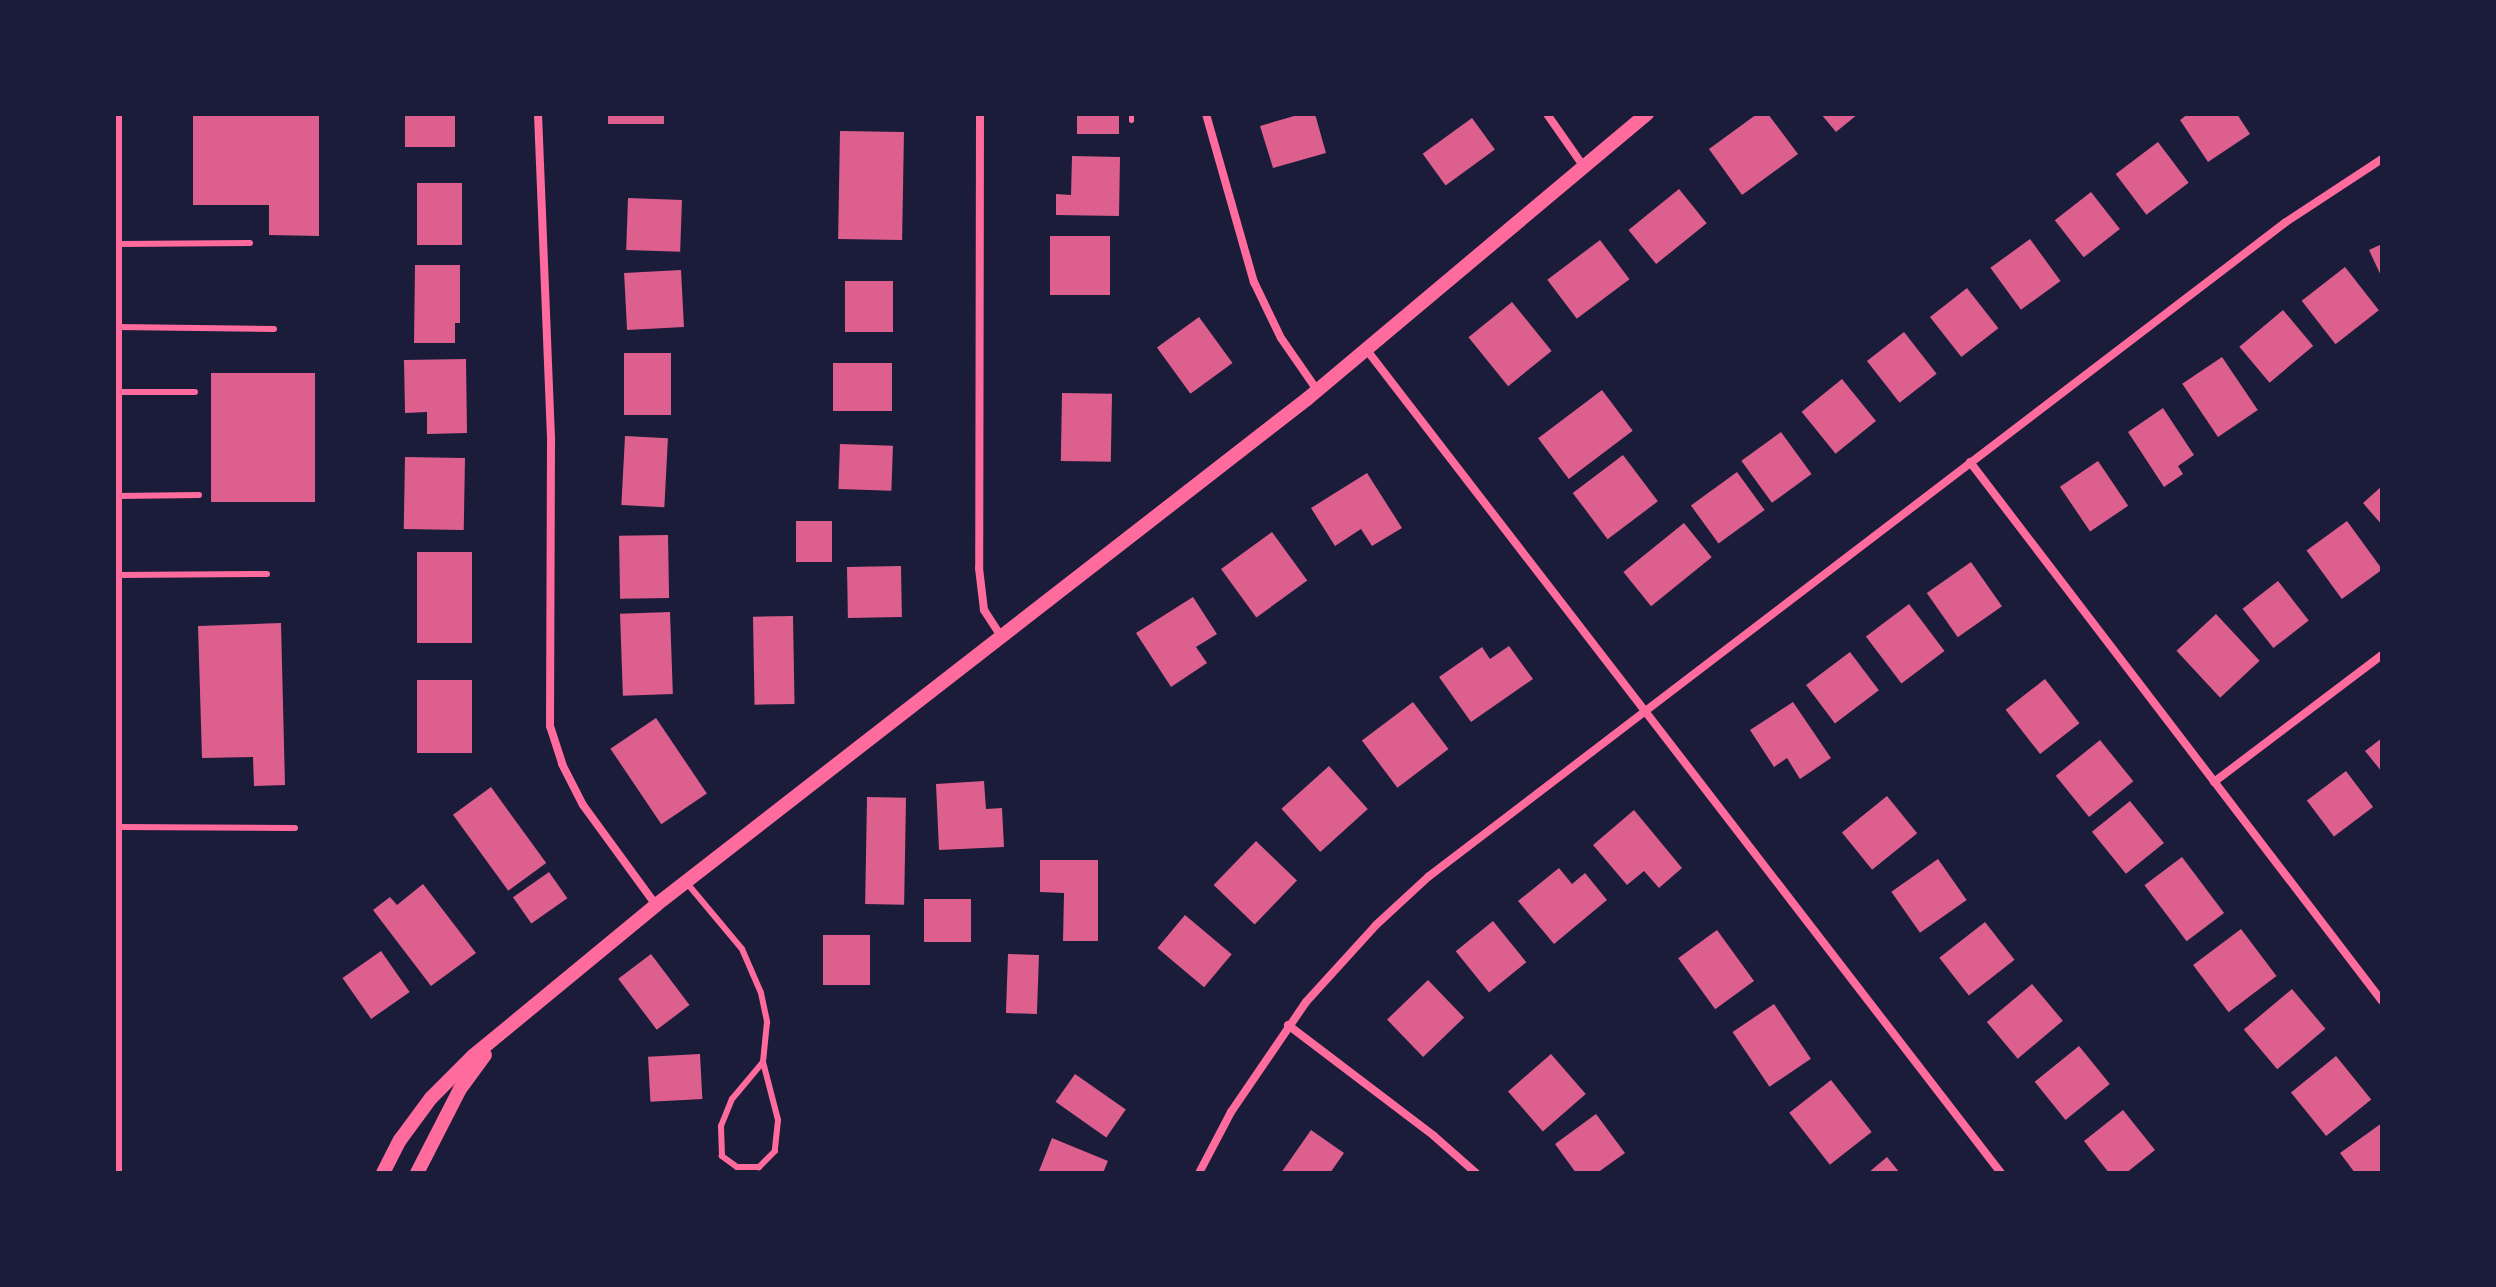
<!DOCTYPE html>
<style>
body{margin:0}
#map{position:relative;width:2496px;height:1287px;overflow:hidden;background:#1b1b3a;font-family:"Public Sans",sans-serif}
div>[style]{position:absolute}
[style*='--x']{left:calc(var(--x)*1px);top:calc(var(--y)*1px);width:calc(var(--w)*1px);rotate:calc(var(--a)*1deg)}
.building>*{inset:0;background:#dd5f8e;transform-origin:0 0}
.path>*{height:5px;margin:-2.5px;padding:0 2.5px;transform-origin:2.5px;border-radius:2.5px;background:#ff6b9d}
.service>*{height:6px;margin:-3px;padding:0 3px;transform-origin:3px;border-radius:3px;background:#ff6b9d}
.minor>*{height:8px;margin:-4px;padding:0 4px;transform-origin:4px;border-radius:4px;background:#ff6b9d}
.tertiary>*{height:14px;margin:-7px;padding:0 7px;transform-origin:7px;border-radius:7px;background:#ff6b9d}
span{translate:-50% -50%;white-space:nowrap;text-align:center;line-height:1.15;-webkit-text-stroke:6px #1b1b3a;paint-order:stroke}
.frame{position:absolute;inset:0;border:116px solid #1b1b3a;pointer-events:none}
</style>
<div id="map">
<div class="building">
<i style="clip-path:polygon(193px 114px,319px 114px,319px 236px,269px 235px,269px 205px,193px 205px)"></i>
<i style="left:405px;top:114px;width:50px;height:33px"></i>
<i style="left:608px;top:114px;width:56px;height:10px"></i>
<i style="left:1077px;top:114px;width:42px;height:20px"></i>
<i style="clip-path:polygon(1301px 114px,1315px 114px,1326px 153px,1273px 168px,1260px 126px)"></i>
<i style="clip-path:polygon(1757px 114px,1768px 114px,1798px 154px,1742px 195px,1709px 149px)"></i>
<i style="clip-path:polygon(1821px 114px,1858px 114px,1836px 132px)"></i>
<i style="clip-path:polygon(2188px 114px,2237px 114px,2250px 134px,2208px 162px,2180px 120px)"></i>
<i style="left:1472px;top:118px;width:39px;height:61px;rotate:54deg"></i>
<i style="left:840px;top:131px;width:64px;height:108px;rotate:1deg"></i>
<i style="left:2158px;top:142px;width:51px;height:53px;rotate:53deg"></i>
<i style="clip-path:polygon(1072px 156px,1120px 157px,1119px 216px,1056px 215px,1056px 194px,1071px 195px)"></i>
<i style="left:417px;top:183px;width:45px;height:62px"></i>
<i style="left:1679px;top:189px;width:44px;height:65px;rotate:51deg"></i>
<i style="left:2091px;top:192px;width:47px;height:46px;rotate:52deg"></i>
<i style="left:628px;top:198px;width:54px;height:52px;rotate:2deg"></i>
<i style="left:1050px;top:236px;width:60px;height:59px"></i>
<i style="left:2030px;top:239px;width:52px;height:49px;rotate:54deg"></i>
<i style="left:1600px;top:240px;width:49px;height:66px;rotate:53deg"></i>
<i style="clip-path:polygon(2382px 244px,2382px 278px,2369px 250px)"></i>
<i style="clip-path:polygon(415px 265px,460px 265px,460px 323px,455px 323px,455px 343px,414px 343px)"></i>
<i style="left:2345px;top:267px;width:55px;height:55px;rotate:52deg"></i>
<i style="left:681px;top:270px;width:57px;height:57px;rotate:87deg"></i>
<i style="left:845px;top:281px;width:48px;height:51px"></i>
<i style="left:1967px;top:288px;width:51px;height:47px;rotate:52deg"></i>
<i style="left:1512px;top:302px;width:63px;height:56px;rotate:51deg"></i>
<i style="left:2283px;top:310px;width:47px;height:57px;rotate:50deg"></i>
<i style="left:1199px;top:317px;width:57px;height:52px;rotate:54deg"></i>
<i style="left:1904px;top:332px;width:53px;height:47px;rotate:52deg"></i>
<i style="left:671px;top:353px;width:62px;height:47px;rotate:90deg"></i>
<i style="left:2222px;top:357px;width:64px;height:48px;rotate:56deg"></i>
<i style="clip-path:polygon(466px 359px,467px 433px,427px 434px,427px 412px,405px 413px,404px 360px)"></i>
<i style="left:833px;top:363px;width:59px;height:48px"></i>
<i style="left:315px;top:373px;width:129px;height:104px;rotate:90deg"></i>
<i style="left:1842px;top:379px;width:54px;height:52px;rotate:51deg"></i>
<i style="left:1602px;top:390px;width:51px;height:80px;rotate:53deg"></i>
<i style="left:1062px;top:393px;width:50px;height:68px;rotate:1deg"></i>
<i style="clip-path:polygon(2163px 408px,2194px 455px,2178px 466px,2183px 474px,2164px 487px,2128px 432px)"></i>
<i style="left:1781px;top:432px;width:52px;height:49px;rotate:54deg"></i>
<i style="left:625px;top:436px;width:43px;height:69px;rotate:3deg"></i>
<i style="left:840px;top:444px;width:53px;height:45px;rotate:2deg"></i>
<i style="left:1623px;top:455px;width:58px;height:63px;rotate:53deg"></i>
<i style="left:405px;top:457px;width:60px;height:72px;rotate:1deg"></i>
<i style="left:2098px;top:461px;width:54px;height:46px;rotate:56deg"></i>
<i style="left:1737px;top:472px;width:47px;height:57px;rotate:54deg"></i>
<i style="clip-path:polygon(1367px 473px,1402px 528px,1372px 546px,1361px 529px,1335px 546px,1311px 508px)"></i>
<i style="clip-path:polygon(2382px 486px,2382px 525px,2363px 503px)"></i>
<i style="left:796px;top:521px;width:36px;height:41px"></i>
<i style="left:2347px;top:521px;width:60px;height:50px;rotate:54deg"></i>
<i style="left:1684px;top:523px;width:44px;height:78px;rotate:51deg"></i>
<i style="left:1272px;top:532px;width:60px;height:63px;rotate:54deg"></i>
<i style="left:668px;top:535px;width:63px;height:49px;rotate:89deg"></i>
<i style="left:417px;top:552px;width:55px;height:91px"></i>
<i style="left:1971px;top:562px;width:54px;height:54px;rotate:55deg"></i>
<i style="left:901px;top:566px;width:51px;height:54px;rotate:89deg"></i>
<i style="left:2278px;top:581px;width:50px;height:45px;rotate:52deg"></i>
<i style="clip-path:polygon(1193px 597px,1217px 634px,1196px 647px,1207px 663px,1171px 687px,1136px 633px)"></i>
<i style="left:1909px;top:604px;width:59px;height:54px;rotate:53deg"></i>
<i style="left:670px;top:612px;width:82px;height:50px;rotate:88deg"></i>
<i style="left:2216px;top:614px;width:64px;height:54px;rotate:47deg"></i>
<i style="left:793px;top:616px;width:88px;height:40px;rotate:89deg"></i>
<i style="clip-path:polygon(281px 623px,285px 785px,254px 786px,253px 757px,202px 758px,198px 626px)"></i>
<i style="clip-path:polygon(1509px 646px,1533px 679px,1471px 722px,1439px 677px,1482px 647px,1490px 659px)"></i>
<i style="left:1850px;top:652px;width:48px;height:55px;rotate:53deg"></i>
<i style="left:2045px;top:679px;width:56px;height:50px;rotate:52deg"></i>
<i style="left:417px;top:680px;width:55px;height:73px"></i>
<i style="left:1413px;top:702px;width:59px;height:64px;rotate:53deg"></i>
<i style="clip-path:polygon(1793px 702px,1831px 758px,1800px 779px,1787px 758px,1774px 767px,1750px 730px)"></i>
<i style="left:656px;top:718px;width:91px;height:55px;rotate:56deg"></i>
<i style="clip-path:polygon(2382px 738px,2382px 772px,2365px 751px)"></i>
<i style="left:2100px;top:740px;width:53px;height:57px;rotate:51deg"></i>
<i style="left:1329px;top:766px;width:58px;height:64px;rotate:48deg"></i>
<i style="left:2346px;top:771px;width:45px;height:49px;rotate:53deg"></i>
<i style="clip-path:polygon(984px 781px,986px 809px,1002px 808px,1004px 847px,939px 850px,936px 784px)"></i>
<i style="left:491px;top:787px;width:94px;height:47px;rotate:54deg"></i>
<i style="left:1887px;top:796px;width:48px;height:58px;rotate:51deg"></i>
<i style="left:867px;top:797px;width:39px;height:107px;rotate:1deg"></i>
<i style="left:2130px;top:801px;width:54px;height:49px;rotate:51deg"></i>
<i style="clip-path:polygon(1634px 810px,1682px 868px,1659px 888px,1644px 871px,1627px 885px,1593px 845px)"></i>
<i style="left:1256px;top:841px;width:57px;height:61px;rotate:44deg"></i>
<i style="left:2182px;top:857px;width:70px;height:47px;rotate:53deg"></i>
<i style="left:1938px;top:859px;width:50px;height:57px;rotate:55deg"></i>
<i style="clip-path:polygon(1040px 860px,1098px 860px,1098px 941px,1063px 941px,1064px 893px,1040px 892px)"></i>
<i style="clip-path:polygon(1559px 868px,1572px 884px,1585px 873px,1607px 900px,1554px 944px,1518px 901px)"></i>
<i style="left:549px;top:872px;width:32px;height:44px;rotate:55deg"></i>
<i style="clip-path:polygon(423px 884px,476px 953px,431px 986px,373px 910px,390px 897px,397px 905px)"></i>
<i style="left:971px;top:899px;width:43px;height:47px;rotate:90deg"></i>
<i style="left:1185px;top:915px;width:61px;height:43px;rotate:40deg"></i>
<i style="left:1493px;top:921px;width:53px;height:48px;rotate:51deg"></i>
<i style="left:1985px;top:922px;width:48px;height:58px;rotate:52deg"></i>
<i style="left:2241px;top:929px;width:59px;height:60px;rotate:53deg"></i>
<i style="left:1717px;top:930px;width:63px;height:48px;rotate:54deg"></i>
<i style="left:823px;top:935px;width:47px;height:50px"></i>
<i style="left:381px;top:951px;width:50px;height:47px;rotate:55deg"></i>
<i style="left:651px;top:954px;width:64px;height:41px;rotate:53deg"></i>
<i style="left:1008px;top:954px;width:31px;height:59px;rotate:2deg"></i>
<i style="left:1428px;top:980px;width:52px;height:57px;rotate:46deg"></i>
<i style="left:2032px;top:984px;width:48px;height:59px;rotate:50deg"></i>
<i style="left:2292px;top:989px;width:52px;height:63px;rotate:50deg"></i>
<i style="left:1774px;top:1004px;width:66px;height:50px;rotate:56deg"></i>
<i style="left:2079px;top:1046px;width:49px;height:57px;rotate:51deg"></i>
<i style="left:700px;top:1054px;width:45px;height:52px;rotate:87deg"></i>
<i style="left:1551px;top:1054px;width:53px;height:57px;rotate:49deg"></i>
<i style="left:2336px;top:1056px;width:56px;height:58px;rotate:51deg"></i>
<i style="left:1075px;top:1074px;width:62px;height:34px;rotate:35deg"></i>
<i style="left:1831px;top:1080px;width:66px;height:53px;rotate:52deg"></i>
<i style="clip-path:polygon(2123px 1110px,2155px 1150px,2126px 1173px,2109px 1173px,2084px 1141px)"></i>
<i style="clip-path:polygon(1596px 1114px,1625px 1153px,1597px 1173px,1576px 1173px,1555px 1144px)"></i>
<i style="clip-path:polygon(2382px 1123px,2382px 1173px,2355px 1173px,2340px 1153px)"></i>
<i style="clip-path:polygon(1311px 1130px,1344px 1153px,1330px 1173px,1281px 1173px)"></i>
<i style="clip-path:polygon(1052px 1138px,1108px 1161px,1103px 1173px,1039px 1171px)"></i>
<i style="clip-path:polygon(1887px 1157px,1900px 1173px,1868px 1173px)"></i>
</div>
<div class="path">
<i style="--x:1131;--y:114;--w:6;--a:90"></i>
</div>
<div class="service">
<i style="--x:118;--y:244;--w:132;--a:-0.4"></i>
<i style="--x:118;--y:327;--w:156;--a:0.7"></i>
<i style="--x:118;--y:392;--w:77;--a:0"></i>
<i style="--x:117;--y:496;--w:82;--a:-0.7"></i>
<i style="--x:117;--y:575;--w:150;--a:-0.4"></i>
<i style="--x:118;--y:827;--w:177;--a:0.3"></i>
<i style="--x:686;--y:882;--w:87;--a:50.1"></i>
<i style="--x:742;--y:949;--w:48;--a:66.6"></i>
<i style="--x:761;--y:993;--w:30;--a:78"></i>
<i style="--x:767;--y:1022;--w:40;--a:95.7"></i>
<i style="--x:763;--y:1062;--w:60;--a:75.5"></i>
<i style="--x:778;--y:1120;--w:31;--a:96"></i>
<i style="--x:775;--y:1151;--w:23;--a:135"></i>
<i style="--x:759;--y:1167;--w:22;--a:180"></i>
<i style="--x:737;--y:1167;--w:19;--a:-144"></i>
<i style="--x:722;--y:1156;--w:30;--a:-92"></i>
<i style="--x:721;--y:1126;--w:29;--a:-68"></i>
<i style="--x:732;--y:1099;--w:48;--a:-50"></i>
</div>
<div class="minor">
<i style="--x:118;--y:114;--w:1059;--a:90"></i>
<i style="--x:538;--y:114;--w:327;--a:87.7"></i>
<i style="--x:551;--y:441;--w:285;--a:90.2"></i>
<i style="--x:550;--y:726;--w:40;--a:72"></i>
<i style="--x:562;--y:764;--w:46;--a:62.9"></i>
<i style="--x:583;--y:805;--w:124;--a:53.9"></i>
<i style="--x:980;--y:114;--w:454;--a:90.1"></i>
<i style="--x:979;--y:568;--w:42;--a:83.2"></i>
<i style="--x:984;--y:610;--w:33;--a:57"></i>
<i style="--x:1206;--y:114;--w:175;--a:74.1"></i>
<i style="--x:1254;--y:282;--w:62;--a:64.3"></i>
<i style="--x:1281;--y:338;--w:63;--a:55.3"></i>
<i style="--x:1547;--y:114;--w:65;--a:55.1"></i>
<i style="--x:1366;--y:349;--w:1040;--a:52.38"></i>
<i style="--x:1970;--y:462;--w:678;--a:52.61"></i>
<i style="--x:2214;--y:782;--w:211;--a:-37.1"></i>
<i style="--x:1288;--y:1025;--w:183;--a:37.2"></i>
<i style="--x:1434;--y:1136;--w:56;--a:41.4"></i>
<i style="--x:1199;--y:1173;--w:69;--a:-62.3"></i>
<i style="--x:1231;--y:1112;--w:133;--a:-55.7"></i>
<i style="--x:1306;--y:1002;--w:104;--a:-47.7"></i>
<i style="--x:1376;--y:925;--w:71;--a:-42.7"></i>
<i style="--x:1428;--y:877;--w:1079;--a:-37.36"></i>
<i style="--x:2286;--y:222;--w:115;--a:-33.3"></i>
</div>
<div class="tertiary">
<i style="--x:383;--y:1173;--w:37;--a:-63"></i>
<i style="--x:400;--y:1140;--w:52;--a:-53.6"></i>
<i style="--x:431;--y:1098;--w:59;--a:-45"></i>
<i style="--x:473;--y:1056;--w:237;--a:-39.5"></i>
<i style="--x:656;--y:905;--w:825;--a:-37.86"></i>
<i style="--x:1307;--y:399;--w:444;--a:-40"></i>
<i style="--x:417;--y:1173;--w:94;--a:-62.9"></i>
<i style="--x:460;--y:1089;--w:42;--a:-53.7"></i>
</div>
<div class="frame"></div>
</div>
